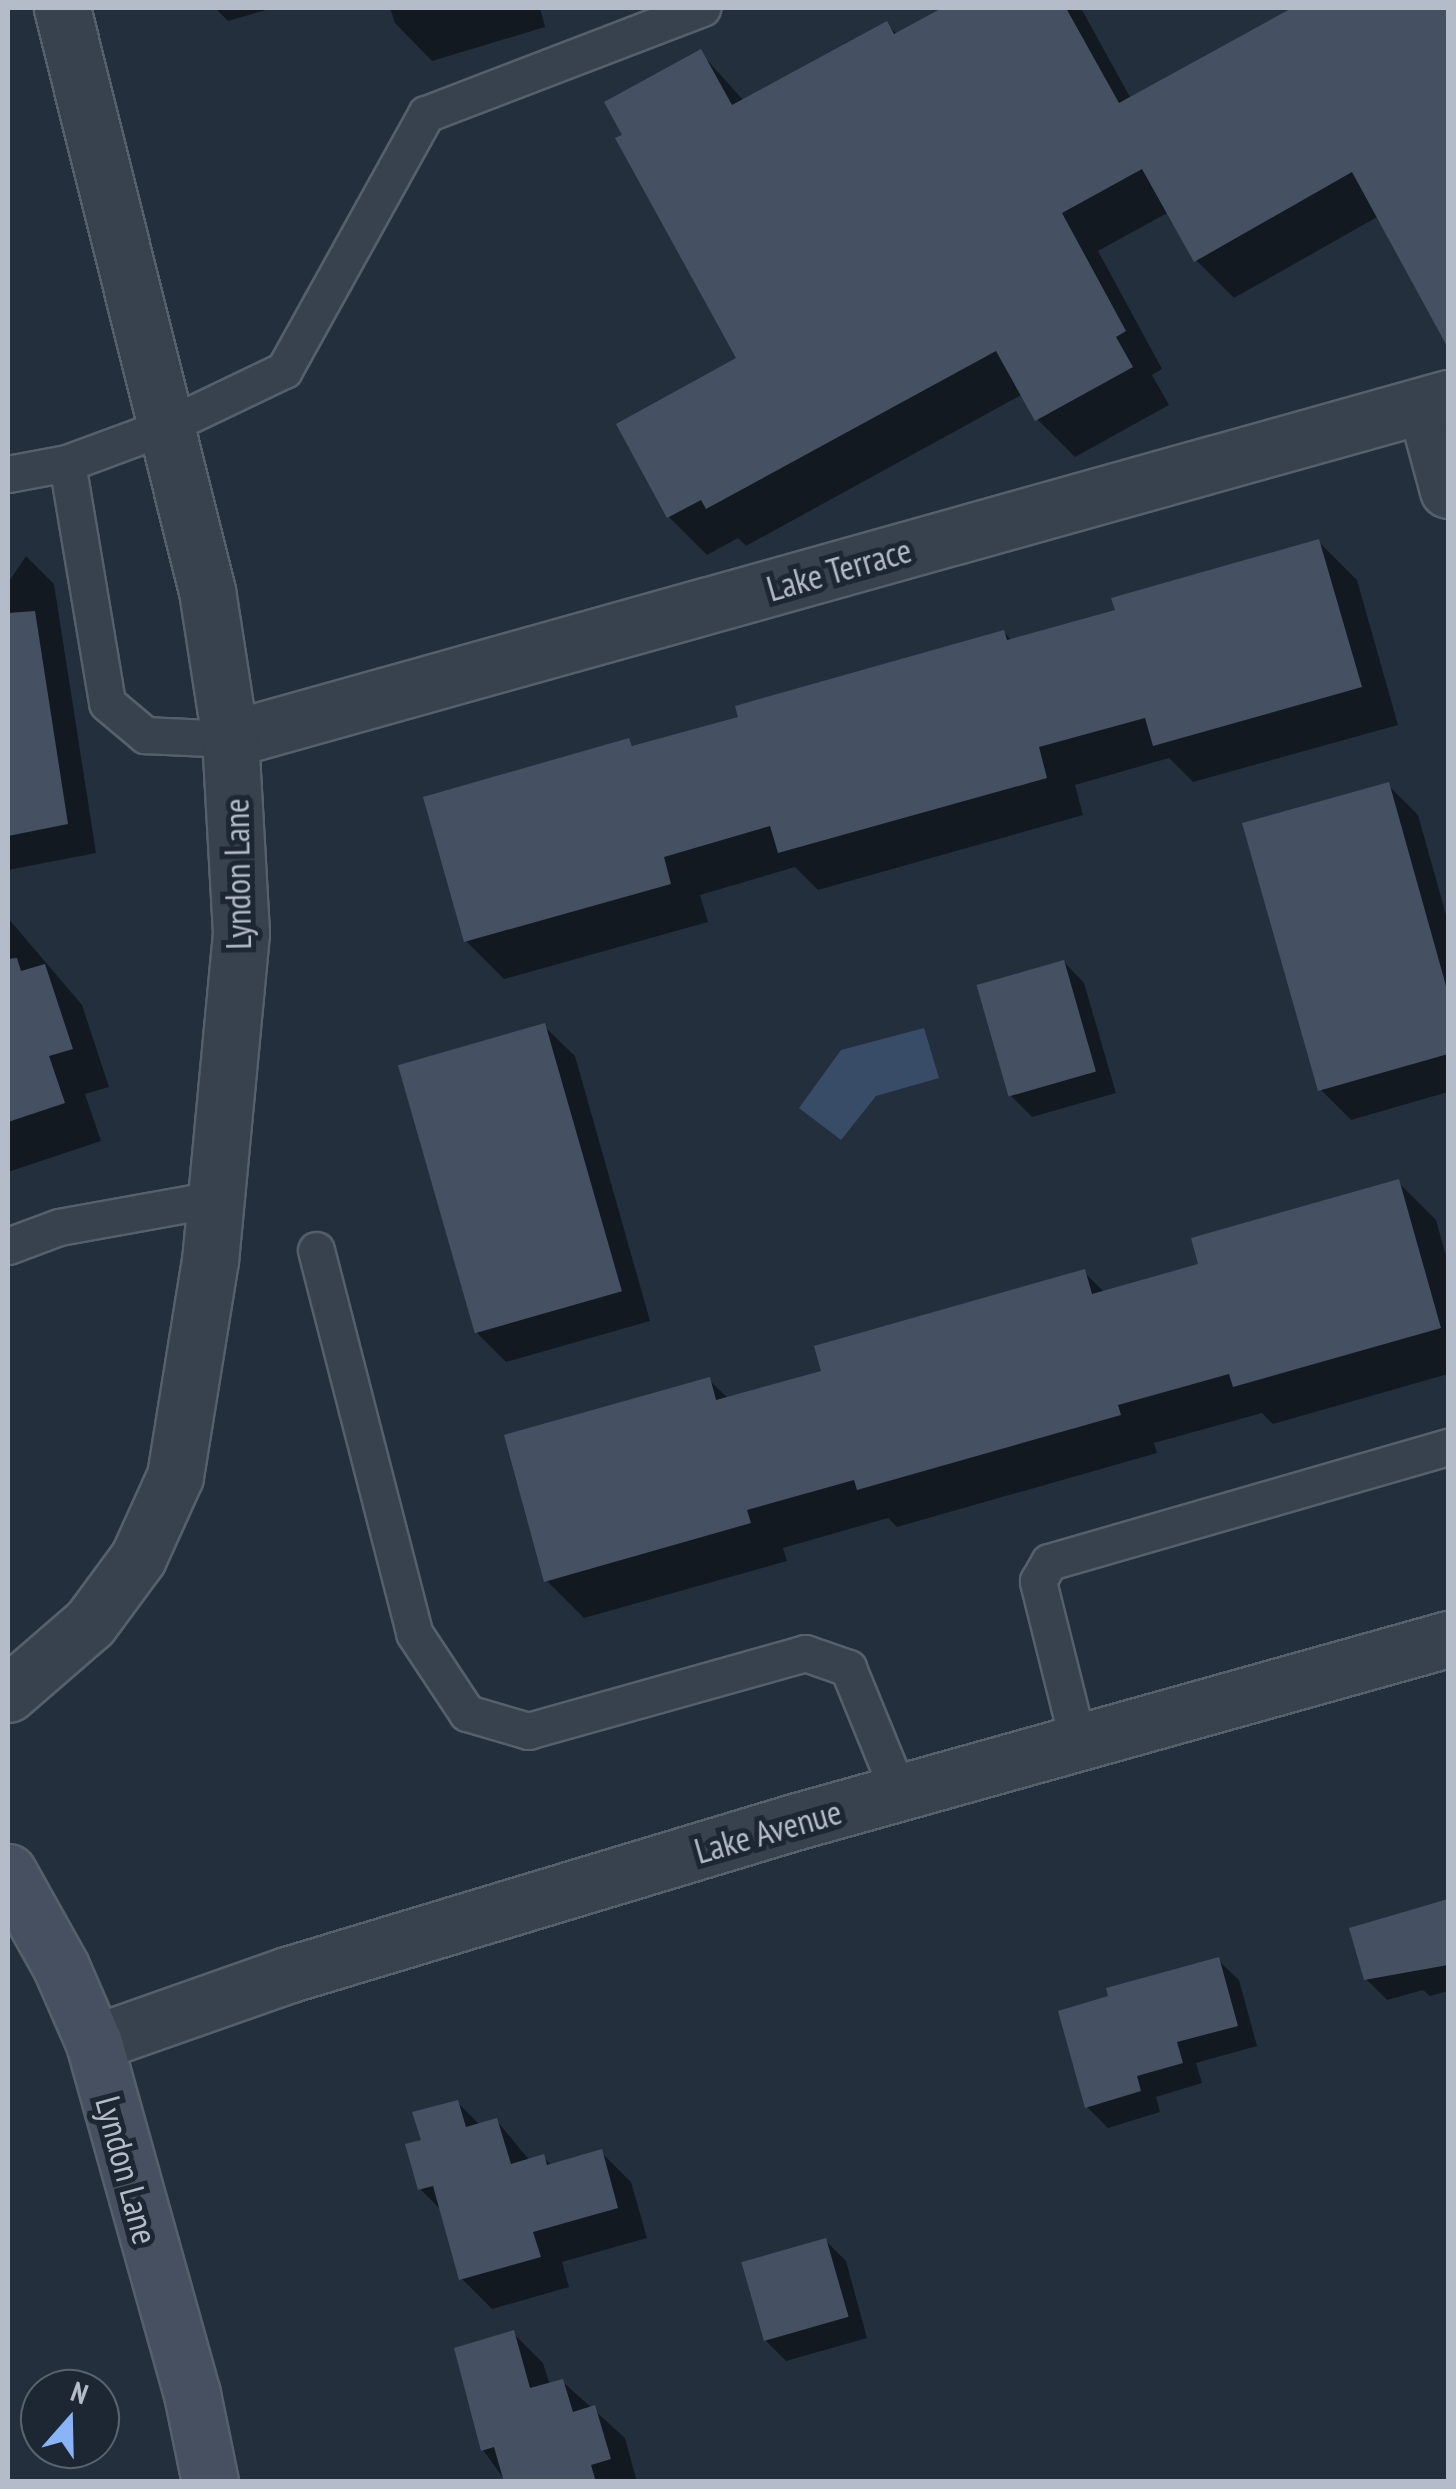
<!DOCTYPE html>
<style>
body{margin:0}
#map{position:relative;width:1456px;height:2489px;overflow:hidden;background:#242f3e;font-family:"PT Sans Narrow",sans-serif}
div>[style]{position:absolute}
[style*='--x']{left:calc(var(--x)*1px);top:calc(var(--y)*1px);width:calc(var(--w)*1px);rotate:calc(var(--a)*1deg)}
.water>*{inset:0;background:#394c67}
.shadow>*{inset:0;background:#0007}
.building>*{inset:0;background:#455162;transform-origin:0 0}
.roads{filter:drop-shadow(2px 0 #565f6c) drop-shadow(-2px 0 #565f6c) drop-shadow(0 2px #565f6c) drop-shadow(0 -2px #565f6c)}
.lane>*{height:35px;margin:-17.5px;padding:0 17.5px;transform-origin:17.5px;border-radius:17.5px;background:#38414e}
.street>*{height:55px;margin:-27.5px;padding:0 27.5px;transform-origin:27.5px;border-radius:27.5px;background:#38414e}
.secondary>*{height:55px;margin:-27.5px;padding:0 27.5px;transform-origin:27.5px;border-radius:27.5px;background:#465061}
span{translate:-50% -50%;white-space:nowrap;text-align:center;line-height:1.15;-webkit-text-stroke:10px #1d2633;paint-order:stroke}
.street-label{font-size:35px;color:#b4bcc9}
.frame{position:absolute;inset:0;border:10px solid #b4bcc9;pointer-events:none}
.north{position:absolute;left:20px;top:2369px;width:100px;height:100px;box-sizing:border-box;background:#1d2633;border:2px solid #59626f;border-radius:50%;rotate:20deg;font-size:28px;font-weight:700;line-height:40px;text-align:center;color:#b4bcc9}
.north::after{content:'';display:block;margin:auto;width:35px;height:45px;background:#8ab4f8;clip-path:polygon(50% 0,100% 100%,50% 72%,0 100%)}
</style>
<div id="map">
<div class="water">
<i style="clip-path:polygon(924px 1028px,939px 1078px,876px 1096px,841px 1140px,799px 1108px,841px 1050px)"></i>
</div>
<div class="shadow">
<i style="clip-path:polygon(215px 8px,273px 8px,228px 21px)"></i>
<i style="clip-path:polygon(390px 8px,540px 8px,545px 27px,432px 61px,395px 23px)"></i>
<i style="clip-path:polygon(947px 8px,1081px 8px,1131px 99px,1297px 8px,1448px 8px,1448px 324px,1425px 300px,1379px 216px,1234px 298px,1196px 260px,1169px 212px,1098px 251px,1162px 369px,1152px 375px,1169px 405px,1075px 457px,1037px 419px,1023px 394px,746px 546px,738px 538px,707px 555px,669px 517px,620px 425px,739px 359px,700px 52px,744px 101px,886px 24px,898px 35px)"></i>
<i style="clip-path:polygon(1319px 542px,1357px 580px,1398px 725px,1193px 782px,1169px 758px,1075px 785px,1083px 815px,818px 890px,795px 867px,700px 895px,708px 922px,504px 979px,466px 941px,628px 741px,635px 748px,741px 718px,1004px 632px,1012px 641px,1118px 611px)"></i>
<i style="clip-path:polygon(26px 556px,54px 584px,96px 853px,8px 870px,8px 583px)"></i>
<i style="clip-path:polygon(1388px 785px,1418px 815px,1448px 922px,1448px 1092px,1351px 1120px,1321px 1090px)"></i>
<i style="clip-path:polygon(8px 918px,82px 1005px,109px 1087px,85px 1094px,101px 1141px,8px 1172px)"></i>
<i style="clip-path:polygon(1064px 962px,1084px 983px,1116px 1093px,1032px 1117px,1011px 1096px)"></i>
<i style="clip-path:polygon(544px 1026px,575px 1056px,650px 1321px,506px 1362px,475px 1331px)"></i>
<i style="clip-path:polygon(1398px 1182px,1436px 1220px,1448px 1263px,1448px 1374px,1273px 1424px,1262px 1413px,1154px 1443px,1157px 1453px,897px 1527px,888px 1518px,783px 1548px,787px 1561px,584px 1618px,546px 1580px,709px 1380px,729px 1399px,824px 1373px,1084px 1272px,1105px 1293px,1201px 1266px)"></i>
<i style="clip-path:polygon(1448px 1902px,1448px 1991px,1430px 1996px,1423px 1990px,1387px 2000px,1366px 1979px,1352px 1929px)"></i>
<i style="clip-path:polygon(1218px 1960px,1239px 1980px,1257px 2046px,1196px 2063px,1202px 2083px,1156px 2097px,1160px 2112px,1108px 2128px,1087px 2107px)"></i>
<i style="clip-path:polygon(457px 2102px,480px 2125px,497px 2121px,530px 2161px,543px 2157px,552px 2166px,601px 2152px,631px 2182px,647px 2238px,562px 2262px,569px 2287px,492px 2309px,462px 2279px,442px 2211px,420px 2189px,424px 2141px)"></i>
<i style="clip-path:polygon(825px 2240px,846px 2261px,867px 2338px,786px 2361px,765px 2340px)"></i>
<i style="clip-path:polygon(513px 2333px,543px 2363px,550px 2385px,563px 2382px,625px 2438px,637px 2482px,506px 2482px,483px 2450px)"></i>
</div>
<div class="building">
<i style="clip-path:polygon(942px 8px,1066px 8px,1119px 103px,1292px 8px,1448px 8px,1448px 348px,1352px 172px,1194px 262px,1142px 169px,1062px 213px,1126px 331px,1116px 337px,1133px 367px,1035px 421px,996px 351px,706px 509px,701px 500px,667px 518px,616px 424px,736px 358px,615px 138px,622px 135px,604px 102px,701px 49px,732px 105px,887px 21px,894px 34px)"></i>
<i style="clip-path:polygon(1319px 539px,1362px 687px,1153px 746px,1145px 718px,1039px 747px,1047px 778px,778px 853px,770px 826px,664px 857px,671px 884px,464px 942px,423px 797px,629px 738px,632px 746px,738px 717px,735px 706px,1004px 630px,1007px 640px,1115px 610px,1111px 598px)"></i>
<i style="clip-path:polygon(35px 611px,68px 824px,8px 836px,8px 613px)"></i>
<i style="clip-path:polygon(1389px 782px,1448px 993px,1448px 1054px,1318px 1091px,1242px 823px)"></i>
<i style="clip-path:polygon(17px 958px,21px 971px,45px 964px,73px 1049px,49px 1056px,65px 1103px,8px 1122px,8px 959px)"></i>
<i style="left:1064px;top:960px;width:116px;height:91px;rotate:74deg"></i>
<i style="left:545px;top:1023px;width:279px;height:153px;rotate:74deg"></i>
<i style="clip-path:polygon(1399px 1179px,1441px 1328px,1233px 1387px,1229px 1374px,1118px 1405px,1121px 1415px,857px 1490px,854px 1480px,747px 1510px,751px 1523px,544px 1582px,504px 1435px,710px 1377px,716px 1400px,821px 1371px,814px 1346px,1085px 1269px,1092px 1294px,1198px 1264px,1191px 1238px)"></i>
<i style="clip-path:polygon(1448px 1899px,1448px 1965px,1364px 1980px,1349px 1928px)"></i>
<i style="clip-path:polygon(1219px 1957px,1238px 2026px,1177px 2042px,1183px 2063px,1137px 2076px,1141px 2091px,1085px 2108px,1058px 2011px,1108px 1996px,1106px 1988px)"></i>
<i style="clip-path:polygon(458px 2100px,466px 2127px,497px 2118px,511px 2164px,544px 2154px,547px 2165px,602px 2149px,618px 2208px,533px 2232px,541px 2257px,459px 2280px,433px 2186px,418px 2190px,405px 2144px,421px 2140px,412px 2112px)"></i>
<i style="left:826px;top:2238px;width:82px;height:88px;rotate:74deg"></i>
<i style="clip-path:polygon(514px 2330px,530px 2388px,563px 2379px,573px 2412px,595px 2405px,611px 2459px,591px 2465px,596px 2482px,504px 2482px,494px 2447px,481px 2451px,454px 2348px)"></i>
</div>
<div class="roads">
<div class="lane">
<i style="--x:67;--y:463;--w:243;--a:80.5"></i>
<i style="--x:107;--y:703;--w:50;--a:40.1"></i>
<i style="--x:145;--y:735;--w:85;--a:2.7"></i>
<i style="--x:8;--y:474;--w:60;--a:-10.6"></i>
<i style="--x:67;--y:463;--w:107;--a:-20.3"></i>
<i style="--x:167;--y:426;--w:130;--a:-25.6"></i>
<i style="--x:284;--y:370;--w:293;--a:-61"></i>
<i style="--x:426;--y:114;--w:296;--a:-21"></i>
<i style="--x:8;--y:1246;--w:54;--a:-20.4"></i>
<i style="--x:59;--y:1227;--w:158;--a:-10.2"></i>
<i style="--x:316;--y:1250;--w:395;--a:75.6"></i>
<i style="--x:414;--y:1633;--w:96;--a:56.5"></i>
<i style="--x:467;--y:1713;--w:64;--a:16.4"></i>
<i style="--x:528;--y:1731;--w:288;--a:-15.7"></i>
<i style="--x:805;--y:1653;--w:46;--a:19.2"></i>
<i style="--x:848;--y:1668;--w:135;--a:67.8"></i>
<i style="--x:1078;--y:1742;--w:166;--a:-104"></i>
<i style="--x:1038;--y:1581;--w:22;--a:-60"></i>
<i style="--x:1049;--y:1562;--w:415;--a:-16.1"></i>
</div>
<div class="street">
<i style="--x:1425;--y:405;--w:88;--a:74.9"></i>
<i style="--x:230;--y:739;--w:1265;--a:-15.64"></i>
<i style="--x:8;--y:1694;--w:108;--a:-40.9"></i>
<i style="--x:90;--y:1623;--w:81;--a:-53.6"></i>
<i style="--x:138;--y:1558;--w:90;--a:-65.7"></i>
<i style="--x:175;--y:1476;--w:218;--a:-80.8"></i>
<i style="--x:210;--y:1261;--w:329;--a:-84.6"></i>
<i style="--x:241;--y:933;--w:194;--a:-93.2"></i>
<i style="--x:230;--y:739;--w:150;--a:-98.8"></i>
<i style="--x:207;--y:591;--w:601;--a:-103.97"></i>
<i style="--x:94;--y:2043;--w:205;--a:-19.4"></i>
<i style="--x:287;--y:1975;--w:530;--a:-16.79"></i>
<i style="--x:794;--y:1822;--w:679;--a:-15.63"></i>
</div>
<div class="secondary">
<i style="--x:8;--y:1872;--w:109;--a:60.8"></i>
<i style="--x:61;--y:1967;--w:83;--a:66.5"></i>
<i style="--x:94;--y:2043;--w:364;--a:74.4"></i>
<i style="--x:192;--y:2394;--w:90;--a:78.4"></i>
</div>
</div>
<div class="street-label">
<span style="left:839px;top:569px;rotate:-16deg">Lake Terrace</span>
<span style="left:237px;top:874px;rotate:-91deg">Lyndon Lane</span>
<span style="left:768px;top:1831px;rotate:-16deg">Lake Avenue</span>
<span style="left:127px;top:2170px;rotate:75deg">Lyndon Lane</span>
</div>
<div class="frame"></div>
<div class="north">N</div>
</div>
